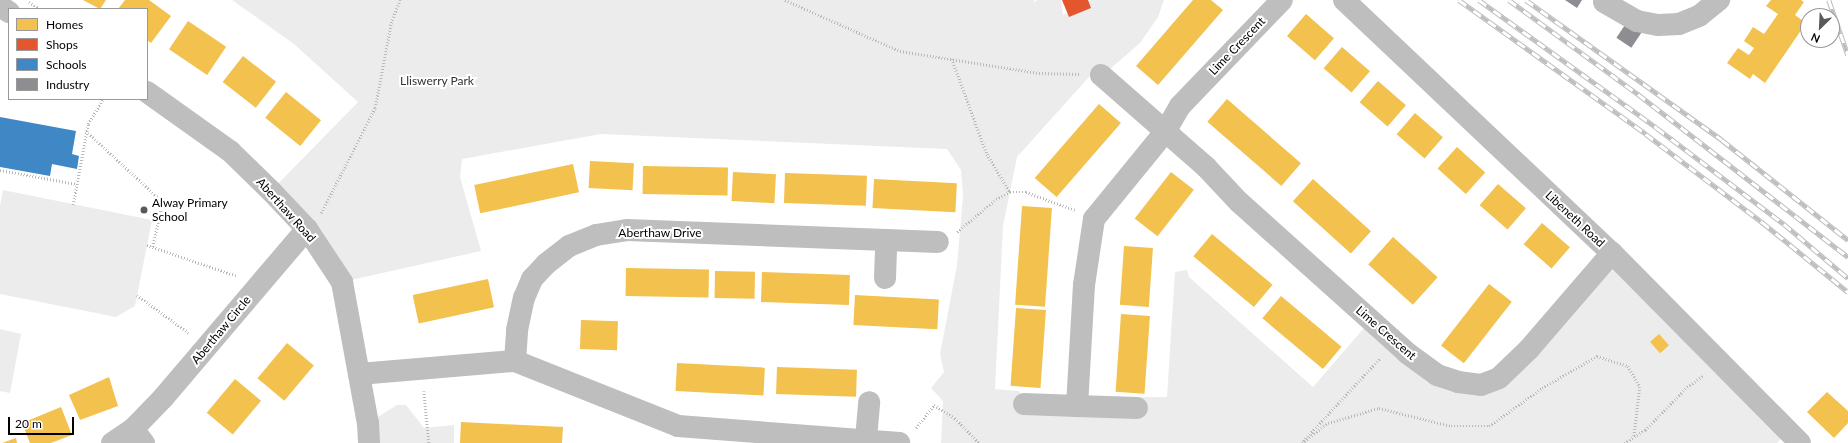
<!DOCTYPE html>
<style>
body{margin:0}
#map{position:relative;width:1848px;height:443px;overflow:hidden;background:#fff;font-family:Lato,sans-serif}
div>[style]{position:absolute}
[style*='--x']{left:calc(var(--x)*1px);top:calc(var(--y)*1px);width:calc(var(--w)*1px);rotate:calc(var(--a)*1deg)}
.green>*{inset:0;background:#ececec}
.homes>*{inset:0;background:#f2c14e;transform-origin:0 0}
.shops>*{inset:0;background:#e4572e}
.schools>*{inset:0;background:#3f88c5}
.industry>*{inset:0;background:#8d8d92;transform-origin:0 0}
.path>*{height:2.5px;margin-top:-1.25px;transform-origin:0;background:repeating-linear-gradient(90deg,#b9b9b9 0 1px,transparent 0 3px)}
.minor>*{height:22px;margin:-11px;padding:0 11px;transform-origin:11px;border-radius:11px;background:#bebebe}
.rail>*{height:4.5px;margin-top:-2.25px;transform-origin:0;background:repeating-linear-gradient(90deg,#fff 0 9px,#bebebe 0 18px);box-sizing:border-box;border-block:1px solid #bebebe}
.dots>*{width:11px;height:11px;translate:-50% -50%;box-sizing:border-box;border:2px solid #fff;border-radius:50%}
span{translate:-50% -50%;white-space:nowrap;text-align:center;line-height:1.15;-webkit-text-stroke:4px #fff;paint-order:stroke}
.street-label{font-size:12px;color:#000}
.park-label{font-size:12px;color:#333}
.poi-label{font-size:12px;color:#000}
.left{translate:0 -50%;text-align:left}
.legend{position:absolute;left:8px;top:8px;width:140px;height:92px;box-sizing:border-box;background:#fff;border:1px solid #999;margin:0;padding:5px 7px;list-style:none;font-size:12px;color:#000}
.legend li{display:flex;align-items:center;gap:8px;height:20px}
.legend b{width:20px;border:1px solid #999}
.north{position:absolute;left:1800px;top:8px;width:40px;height:40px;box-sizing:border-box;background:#fff;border:1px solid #999;border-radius:50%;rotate:204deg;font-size:11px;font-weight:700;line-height:16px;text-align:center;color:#000}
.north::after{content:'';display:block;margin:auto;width:14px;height:18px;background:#595959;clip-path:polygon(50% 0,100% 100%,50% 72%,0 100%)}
.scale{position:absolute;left:8px;top:417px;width:66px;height:18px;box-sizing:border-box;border:2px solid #000;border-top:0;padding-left:5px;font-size:12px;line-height:14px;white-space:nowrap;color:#000;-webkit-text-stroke:3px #fff;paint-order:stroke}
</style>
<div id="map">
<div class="green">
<i style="clip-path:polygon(232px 0,1034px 0,1035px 2px,1037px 0,1061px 0,1063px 15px,1091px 0,1164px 0,1158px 17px,1140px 43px,1110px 69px,1097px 68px,1017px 157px,1003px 226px,995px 389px,1019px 391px,1024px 405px,1137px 408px,1141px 397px,1167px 397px,1175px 272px,1187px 270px,1189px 277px,1313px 387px,1371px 320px,1407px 353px,1481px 385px,1612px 253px,1788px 431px,1777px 443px,941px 443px,943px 401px,931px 388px,944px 372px,940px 354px,957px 265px,963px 196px,961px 170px,947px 149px,601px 134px,462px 159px,460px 177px,481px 251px,342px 282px,271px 191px,358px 102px,294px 44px)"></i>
<i style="clip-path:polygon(3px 190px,152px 220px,135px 306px,116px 317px,0 294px,0 206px)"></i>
<i style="clip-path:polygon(0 329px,21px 334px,10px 393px,0 391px)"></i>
<i style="clip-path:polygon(397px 405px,406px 405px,424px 428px,454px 425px,454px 443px,369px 443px,368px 423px)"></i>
</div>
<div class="homes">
<i style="clip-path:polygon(83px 0,106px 0,100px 9px)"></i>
<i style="clip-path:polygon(125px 0,149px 0,171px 16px,151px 43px,147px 40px,147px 9px,118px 9px)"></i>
<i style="clip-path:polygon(1193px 0,1211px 0,1223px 10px,1158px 85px,1136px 66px)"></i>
<i style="clip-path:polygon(1771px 0,1801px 0,1804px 2px,1795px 15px,1806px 23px,1765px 83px,1753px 74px,1750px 79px,1727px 63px,1738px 48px,1749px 55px,1754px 48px,1744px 41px,1753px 27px,1764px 34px,1778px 14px,1766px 6px)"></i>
<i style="left:1306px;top:14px;width:37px;height:29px;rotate:41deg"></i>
<i style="left:188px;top:21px;width:46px;height:34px;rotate:34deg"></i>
<i style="left:1342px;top:47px;width:37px;height:28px;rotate:41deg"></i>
<i style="left:243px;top:56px;width:42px;height:33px;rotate:38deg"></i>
<i style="left:1378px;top:81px;width:37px;height:28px;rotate:41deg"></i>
<i style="left:286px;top:92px;width:45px;height:33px;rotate:39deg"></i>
<i style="left:1227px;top:99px;width:98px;height:30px;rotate:41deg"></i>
<i style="left:1099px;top:104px;width:29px;height:98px;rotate:41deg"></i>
<i style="left:1415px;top:113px;width:37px;height:28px;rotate:41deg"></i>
<i style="left:1457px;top:147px;width:38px;height:29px;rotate:42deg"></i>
<i style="left:590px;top:161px;width:44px;height:27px;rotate:3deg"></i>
<i style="left:573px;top:164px;width:29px;height:101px;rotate:78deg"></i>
<i style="left:643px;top:166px;width:85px;height:28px;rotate:1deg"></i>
<i style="left:733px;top:172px;width:43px;height:29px;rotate:3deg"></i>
<i style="left:1171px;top:172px;width:29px;height:59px;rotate:38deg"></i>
<i style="left:785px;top:173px;width:82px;height:30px;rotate:2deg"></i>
<i style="left:874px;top:179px;width:83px;height:29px;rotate:3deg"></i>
<i style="left:1313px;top:179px;width:78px;height:30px;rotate:42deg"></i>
<i style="left:1498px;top:184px;width:37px;height:28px;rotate:41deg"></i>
<i style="left:1022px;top:206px;width:30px;height:99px;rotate:4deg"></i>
<i style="left:1542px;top:223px;width:37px;height:28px;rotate:41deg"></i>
<i style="left:1212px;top:234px;width:79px;height:29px;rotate:40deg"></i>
<i style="left:1393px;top:237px;width:60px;height:37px;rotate:42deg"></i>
<i style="left:1124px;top:246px;width:29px;height:59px;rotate:4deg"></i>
<i style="left:626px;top:268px;width:83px;height:28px;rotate:1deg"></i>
<i style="left:715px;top:271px;width:40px;height:27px;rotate:1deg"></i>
<i style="left:762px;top:272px;width:88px;height:30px;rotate:2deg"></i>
<i style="left:488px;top:279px;width:29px;height:77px;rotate:78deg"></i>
<i style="left:1489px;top:284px;width:29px;height:78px;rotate:38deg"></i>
<i style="left:855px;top:295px;width:84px;height:30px;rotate:3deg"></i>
<i style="left:1281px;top:296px;width:79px;height:29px;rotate:40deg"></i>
<i style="left:1016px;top:308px;width:30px;height:78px;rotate:4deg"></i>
<i style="left:1121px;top:314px;width:29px;height:78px;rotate:4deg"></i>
<i style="left:581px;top:320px;width:37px;height:29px;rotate:2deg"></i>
<i style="left:1659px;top:334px;width:15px;height:12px;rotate:48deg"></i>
<i style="left:287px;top:343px;width:35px;height:46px;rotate:40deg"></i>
<i style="left:677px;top:363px;width:88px;height:28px;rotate:3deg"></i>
<i style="left:777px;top:367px;width:80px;height:27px;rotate:2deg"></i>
<i style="clip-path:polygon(109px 377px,118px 406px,80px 420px,69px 395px)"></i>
<i style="left:235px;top:379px;width:34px;height:44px;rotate:40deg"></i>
<i style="clip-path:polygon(1827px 392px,1848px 411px,1848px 423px,1834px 438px,1807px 412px)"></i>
<i style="clip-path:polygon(61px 407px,72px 435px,51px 443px,30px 443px,22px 423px)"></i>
<i style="clip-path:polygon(461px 422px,563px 427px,562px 443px,460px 443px)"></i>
<i style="clip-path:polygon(16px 438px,17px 443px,2px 443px)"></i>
</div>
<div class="shops">
<i style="clip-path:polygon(1062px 0,1088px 0,1091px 8px,1069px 17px)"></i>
</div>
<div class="schools">
<i style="clip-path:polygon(0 117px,76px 131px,72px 154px,79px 156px,77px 169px,52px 164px,50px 176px,0 167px)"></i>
</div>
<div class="industry">
<i style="clip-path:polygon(1565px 0,1582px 0,1577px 8px)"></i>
<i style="left:1627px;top:22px;width:18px;height:19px;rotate:34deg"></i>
</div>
<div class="path">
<i style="--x:785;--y:0;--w:126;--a:23.9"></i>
<i style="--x:900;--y:51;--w:141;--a:9"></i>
<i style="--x:1039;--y:73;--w:41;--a:1.4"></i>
<i style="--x:29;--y:2;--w:13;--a:32"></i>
<i style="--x:952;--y:59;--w:101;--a:69.8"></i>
<i style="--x:987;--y:154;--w:44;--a:58.8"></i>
<i style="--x:86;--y:131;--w:105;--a:42.7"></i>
<i style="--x:163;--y:202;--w:46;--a:102.5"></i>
<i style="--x:0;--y:170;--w:78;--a:10.3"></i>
<i style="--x:73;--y:205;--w:82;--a:-79.5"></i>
<i style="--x:88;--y:124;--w:29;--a:-59"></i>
<i style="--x:321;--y:213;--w:118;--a:-62.8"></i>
<i style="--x:375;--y:108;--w:86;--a:-79.3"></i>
<i style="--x:391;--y:23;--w:25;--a:-69"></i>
<i style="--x:957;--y:232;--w:51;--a:-40.2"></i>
<i style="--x:996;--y:199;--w:16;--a:-27"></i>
<i style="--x:1010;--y:192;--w:16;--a:0"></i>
<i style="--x:1026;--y:192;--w:52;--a:20.2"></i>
<i style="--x:147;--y:245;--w:95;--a:19"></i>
<i style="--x:137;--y:295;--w:64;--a:36.2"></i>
<i style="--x:424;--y:391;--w:52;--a:84.5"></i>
<i style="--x:916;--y:428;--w:29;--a:-52"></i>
<i style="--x:934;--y:405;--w:25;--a:32"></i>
<i style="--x:955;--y:418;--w:35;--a:46"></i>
<i style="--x:1303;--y:441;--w:113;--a:-47.1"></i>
<i style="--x:1302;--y:443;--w:33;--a:-38"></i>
<i style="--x:1328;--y:423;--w:53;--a:-16.4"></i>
<i style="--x:1379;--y:408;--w:74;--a:14"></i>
<i style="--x:1451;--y:426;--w:38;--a:0"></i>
<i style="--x:1489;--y:426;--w:65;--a:-35.6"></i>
<i style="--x:1542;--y:388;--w:64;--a:-30.2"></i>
<i style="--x:1597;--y:356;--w:33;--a:18"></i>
<i style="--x:1628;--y:366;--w:24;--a:60"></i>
<i style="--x:1640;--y:387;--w:50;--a:96.8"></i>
<i style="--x:1624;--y:443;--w:25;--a:-32"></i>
<i style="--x:1645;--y:430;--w:60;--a:-45.7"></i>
<i style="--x:1687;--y:387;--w:19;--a:-35"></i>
</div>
<div class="minor">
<i style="--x:1344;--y:0;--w:369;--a:43.4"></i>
<i style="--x:1612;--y:253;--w:267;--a:45.3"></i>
<i style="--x:1604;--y:2;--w:38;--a:30"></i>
<i style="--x:1637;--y:21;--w:21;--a:11"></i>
<i style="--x:1658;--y:25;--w:21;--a:-3"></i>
<i style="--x:1679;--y:24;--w:22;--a:-22"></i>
<i style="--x:1699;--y:16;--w:26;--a:-39"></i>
<i style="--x:0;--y:6;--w:11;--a:34"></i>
<i style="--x:1101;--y:75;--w:140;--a:41.2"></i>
<i style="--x:1206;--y:167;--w:48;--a:46.7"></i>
<i style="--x:1239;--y:202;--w:226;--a:41.9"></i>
<i style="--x:1407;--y:353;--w:37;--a:36"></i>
<i style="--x:1437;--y:375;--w:22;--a:18"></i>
<i style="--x:1458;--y:382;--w:23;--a:7"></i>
<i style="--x:1481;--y:385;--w:19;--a:-21"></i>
<i style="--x:1499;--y:378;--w:42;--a:-44"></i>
<i style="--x:1529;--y:349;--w:127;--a:-49.2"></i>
<i style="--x:147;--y:92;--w:103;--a:35.5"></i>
<i style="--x:231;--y:152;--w:56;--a:44.3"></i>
<i style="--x:271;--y:191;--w:52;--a:46.5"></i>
<i style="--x:307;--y:229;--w:64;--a:56.6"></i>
<i style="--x:342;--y:282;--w:143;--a:79.6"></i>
<i style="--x:368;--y:423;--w:20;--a:87"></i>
<i style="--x:885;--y:278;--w:38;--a:-88"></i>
<i style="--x:515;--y:361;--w:31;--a:-86"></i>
<i style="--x:517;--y:330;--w:33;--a:-78"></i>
<i style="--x:524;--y:298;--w:21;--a:-67"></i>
<i style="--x:532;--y:279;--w:21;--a:-47"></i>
<i style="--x:546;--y:264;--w:29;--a:-38"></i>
<i style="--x:569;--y:246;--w:29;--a:-22"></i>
<i style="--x:596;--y:235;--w:31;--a:-9"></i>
<i style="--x:627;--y:230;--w:311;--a:2.2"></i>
<i style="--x:359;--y:374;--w:157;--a:-4.8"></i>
<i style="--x:515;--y:361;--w:175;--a:21.7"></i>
<i style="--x:678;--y:426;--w:222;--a:4.4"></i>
<i style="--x:1024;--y:404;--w:53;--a:2.2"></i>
<i style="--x:1077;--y:406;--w:121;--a:-86.7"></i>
<i style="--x:1084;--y:285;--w:67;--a:-81.4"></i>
<i style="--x:1094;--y:219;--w:112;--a:-50.8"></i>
<i style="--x:1165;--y:132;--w:30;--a:-60"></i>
<i style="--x:1180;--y:106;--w:147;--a:-46.1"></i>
<i style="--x:1077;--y:406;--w:60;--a:1.9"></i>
<i style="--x:133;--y:429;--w:18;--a:52"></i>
<i style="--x:866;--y:439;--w:37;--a:-85"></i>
<i style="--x:112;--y:443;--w:25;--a:-34"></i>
<i style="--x:133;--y:429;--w:43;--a:-45.9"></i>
<i style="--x:163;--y:398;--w:222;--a:-49.6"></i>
</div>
<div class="rail">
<i style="--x:1459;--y:0;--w:230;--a:35.6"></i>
<i style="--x:1646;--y:134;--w:146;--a:37.2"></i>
<i style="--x:1762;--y:222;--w:111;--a:39.1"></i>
<i style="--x:1479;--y:0;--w:219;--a:35.7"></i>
<i style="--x:1657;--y:128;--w:159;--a:37.1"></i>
<i style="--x:1784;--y:224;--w:84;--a:40.2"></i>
<i style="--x:1509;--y:0;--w:160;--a:36.1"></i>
<i style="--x:1638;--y:94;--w:266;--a:37.8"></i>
<i style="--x:1526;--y:0;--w:241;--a:35.5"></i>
<i style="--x:1722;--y:140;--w:161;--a:38.4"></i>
<i style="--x:1829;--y:0;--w:58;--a:70.9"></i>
</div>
<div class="dots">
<i style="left:144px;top:210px;background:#595959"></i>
</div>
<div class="street-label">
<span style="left:1237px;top:46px;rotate:-46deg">Lime Crescent</span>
<span style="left:286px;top:210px;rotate:48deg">Aberthaw Road</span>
<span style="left:1575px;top:219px;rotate:43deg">Libeneth Road</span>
<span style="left:660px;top:233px">Aberthaw Drive</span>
<span style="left:221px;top:330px;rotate:-50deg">Aberthaw Circle</span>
<span style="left:1386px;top:333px;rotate:41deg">Lime Crescent</span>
</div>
<div class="park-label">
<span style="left:437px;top:81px">Lliswerry Park</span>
</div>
<div class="poi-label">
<span class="left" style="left:152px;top:210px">Alway Primary<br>School</span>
</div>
<ul class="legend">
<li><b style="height:11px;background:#f2c14e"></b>Homes</li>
<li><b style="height:11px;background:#e4572e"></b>Shops</li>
<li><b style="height:11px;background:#3f88c5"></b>Schools</li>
<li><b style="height:11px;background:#8d8d92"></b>Industry</li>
</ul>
<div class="north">N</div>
<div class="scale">20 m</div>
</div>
